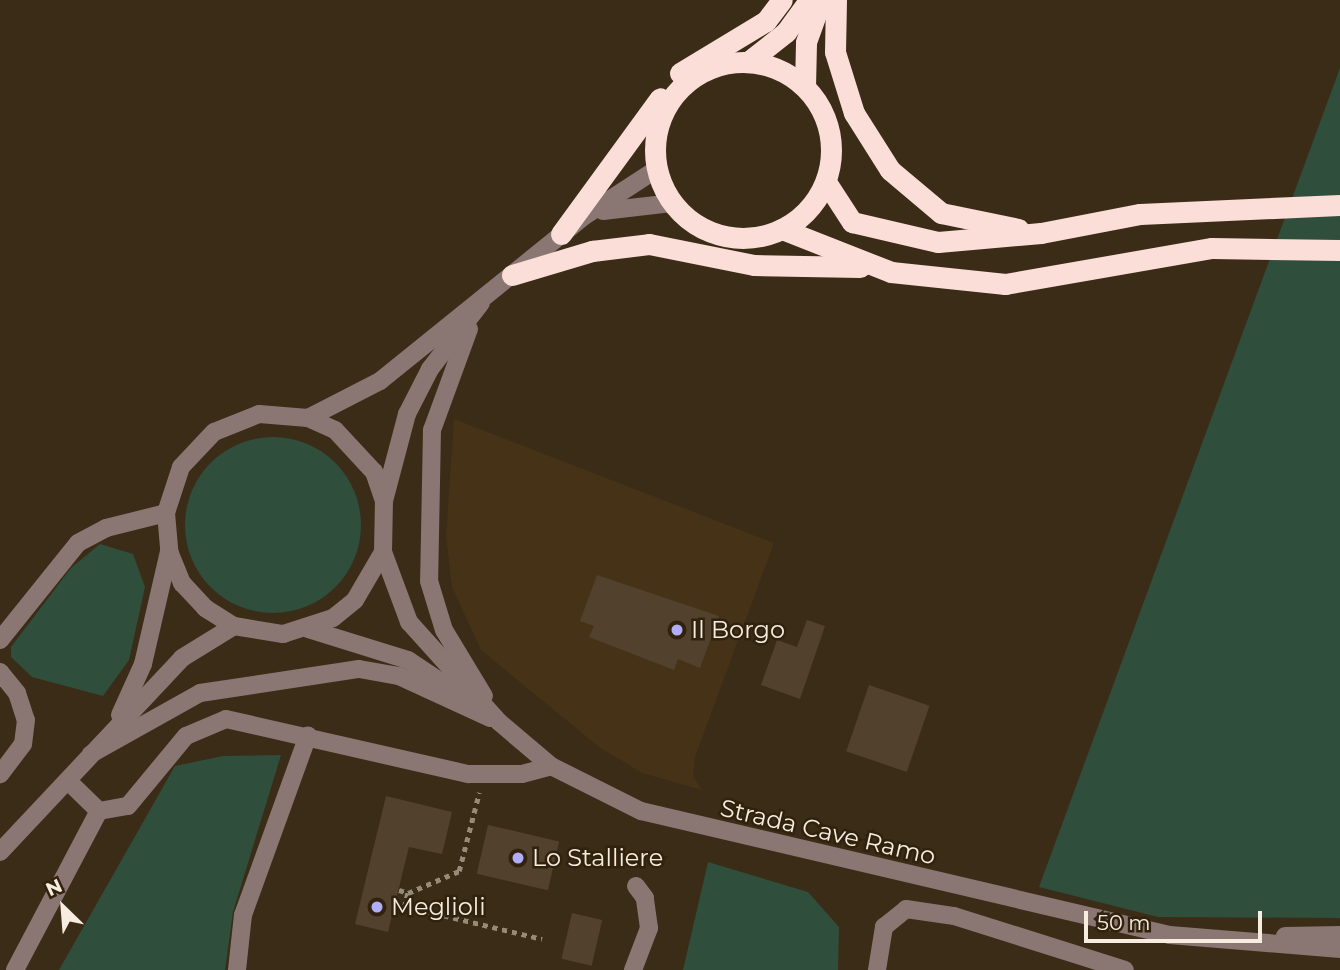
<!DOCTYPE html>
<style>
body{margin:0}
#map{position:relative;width:1340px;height:970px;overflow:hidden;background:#3b2c17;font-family:Montserrat,sans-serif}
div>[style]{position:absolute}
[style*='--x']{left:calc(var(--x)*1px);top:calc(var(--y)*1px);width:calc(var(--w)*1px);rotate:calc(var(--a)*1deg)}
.built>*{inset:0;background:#463217}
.green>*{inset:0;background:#304e3c}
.round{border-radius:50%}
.building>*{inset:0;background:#52422d;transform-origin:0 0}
.path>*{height:4.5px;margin-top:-2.25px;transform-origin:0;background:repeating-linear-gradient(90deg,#978a79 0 5px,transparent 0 10px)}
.minor>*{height:18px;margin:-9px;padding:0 9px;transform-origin:9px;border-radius:9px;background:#8a7672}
.highway>*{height:21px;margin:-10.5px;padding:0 10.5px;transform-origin:10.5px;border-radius:10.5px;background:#fcded8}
.highway>.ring{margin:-10.5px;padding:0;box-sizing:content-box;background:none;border:21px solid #fcded8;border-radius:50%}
.dots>*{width:19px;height:19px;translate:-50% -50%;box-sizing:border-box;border:4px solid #31220d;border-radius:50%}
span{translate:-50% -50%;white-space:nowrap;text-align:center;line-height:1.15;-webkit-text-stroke:5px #31220d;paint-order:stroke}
.poi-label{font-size:24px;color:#f6ecdf}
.left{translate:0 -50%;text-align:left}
.street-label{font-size:24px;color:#f6ecdf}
.north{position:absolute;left:28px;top:872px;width:70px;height:70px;-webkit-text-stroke:5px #31220d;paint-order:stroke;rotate:335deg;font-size:19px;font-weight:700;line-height:28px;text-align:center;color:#f6ecdf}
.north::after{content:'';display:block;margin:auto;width:24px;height:32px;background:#f6ecdf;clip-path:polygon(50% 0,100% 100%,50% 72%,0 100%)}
.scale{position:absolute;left:1084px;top:911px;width:178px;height:32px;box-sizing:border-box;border:4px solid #f6ecdf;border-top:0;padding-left:9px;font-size:21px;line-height:24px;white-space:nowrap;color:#f6ecdf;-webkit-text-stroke:5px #31220d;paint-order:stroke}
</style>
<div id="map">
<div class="built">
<i style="clip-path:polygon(454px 419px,774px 543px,695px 757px,693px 776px,702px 790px,642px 773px,599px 747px,481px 650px,452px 587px,446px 537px)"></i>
</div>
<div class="green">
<i style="clip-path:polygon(1340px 68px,1340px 918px,1158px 917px,1039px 887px)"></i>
<i class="round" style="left:185px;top:437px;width:176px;height:176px"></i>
<i style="clip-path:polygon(100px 544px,133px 554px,145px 587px,129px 660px,103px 696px,32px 677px,11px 657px,11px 647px,71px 568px)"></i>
<i style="clip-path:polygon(281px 755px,233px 912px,225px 970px,59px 970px,175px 766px,223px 756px)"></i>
<i style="clip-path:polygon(708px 862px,808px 892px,839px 927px,838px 970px,683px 970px)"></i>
</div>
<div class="building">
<i style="clip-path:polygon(597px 575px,719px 616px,700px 668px,678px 659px,674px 670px,589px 637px,594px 626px,580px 621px)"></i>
<i style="clip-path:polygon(807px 620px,825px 626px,800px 699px,761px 685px,777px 640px,797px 647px)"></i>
<i style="left:869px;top:685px;width:64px;height:70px;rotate:19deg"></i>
<i style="clip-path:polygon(386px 796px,452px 812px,442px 854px,409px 847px,388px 932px,355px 924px)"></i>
<i style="left:488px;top:825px;width:73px;height:50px;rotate:13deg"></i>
<i style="left:572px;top:913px;width:31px;height:47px;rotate:13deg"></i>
</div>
<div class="path">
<i style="--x:399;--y:890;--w:9;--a:18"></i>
<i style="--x:408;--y:893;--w:56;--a:-23.3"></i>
<i style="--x:459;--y:871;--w:81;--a:-75.6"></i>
<i style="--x:408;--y:893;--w:13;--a:103"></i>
<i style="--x:405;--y:906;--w:141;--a:13.5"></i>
</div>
<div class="minor">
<i style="--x:603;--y:211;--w:69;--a:-6.6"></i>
<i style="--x:469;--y:329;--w:108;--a:110.1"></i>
<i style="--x:432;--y:430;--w:151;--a:91.1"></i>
<i style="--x:429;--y:581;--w:51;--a:73"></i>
<i style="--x:444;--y:630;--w:77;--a:58.8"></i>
<i style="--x:308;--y:418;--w:81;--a:-27.2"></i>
<i style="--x:380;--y:381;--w:261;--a:-38.9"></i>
<i style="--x:583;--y:217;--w:88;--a:-33"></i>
<i style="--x:384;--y:501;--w:31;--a:-109"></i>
<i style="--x:374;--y:472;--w:57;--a:-132.9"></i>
<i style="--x:335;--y:430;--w:30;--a:-156"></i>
<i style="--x:308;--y:418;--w:49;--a:-175.3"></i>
<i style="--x:259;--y:414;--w:48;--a:158.2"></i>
<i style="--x:214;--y:432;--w:48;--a:133.3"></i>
<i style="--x:181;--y:467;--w:48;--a:108.1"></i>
<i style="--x:166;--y:513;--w:38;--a:85"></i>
<i style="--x:169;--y:551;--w:35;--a:68"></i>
<i style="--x:182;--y:583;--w:34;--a:47"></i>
<i style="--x:205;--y:608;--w:34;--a:32"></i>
<i style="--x:234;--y:626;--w:50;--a:9.3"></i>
<i style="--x:283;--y:634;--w:52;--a:-17.7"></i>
<i style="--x:333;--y:618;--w:28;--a:-39"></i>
<i style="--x:355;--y:600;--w:56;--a:-59.7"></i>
<i style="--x:383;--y:552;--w:51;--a:-88.9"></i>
<i style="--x:384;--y:501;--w:90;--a:-75.2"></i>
<i style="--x:407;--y:414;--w:51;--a:-62.9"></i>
<i style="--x:430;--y:369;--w:83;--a:-52.3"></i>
<i style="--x:383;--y:552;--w:75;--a:69.6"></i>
<i style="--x:409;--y:622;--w:135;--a:48"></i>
<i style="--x:499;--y:722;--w:68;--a:40.2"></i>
<i style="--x:551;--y:766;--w:101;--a:26.6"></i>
<i style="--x:641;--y:811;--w:543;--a:13.19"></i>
<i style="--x:1170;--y:935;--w:171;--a:4.7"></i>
<i style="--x:308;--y:629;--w:105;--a:17.2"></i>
<i style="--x:408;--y:660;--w:65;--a:33.7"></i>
<i style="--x:0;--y:640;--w:124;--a:-51.2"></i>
<i style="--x:78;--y:543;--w:32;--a:-28"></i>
<i style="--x:106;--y:528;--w:62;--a:-14"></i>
<i style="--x:0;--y:672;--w:27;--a:51"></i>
<i style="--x:17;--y:693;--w:28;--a:72"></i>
<i style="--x:26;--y:720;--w:24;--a:97"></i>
<i style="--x:23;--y:744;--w:38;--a:127"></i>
<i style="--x:120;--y:715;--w:56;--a:-65.7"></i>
<i style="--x:143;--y:664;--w:116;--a:-77"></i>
<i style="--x:91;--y:754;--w:125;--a:-29.2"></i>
<i style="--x:200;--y:693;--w:161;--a:-8.6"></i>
<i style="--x:359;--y:669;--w:41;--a:9.9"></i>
<i style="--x:399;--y:676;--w:100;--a:24.8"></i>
<i style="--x:68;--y:781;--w:43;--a:44.1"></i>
<i style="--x:99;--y:811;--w:29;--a:-10"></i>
<i style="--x:128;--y:806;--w:91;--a:-50.4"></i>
<i style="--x:186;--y:736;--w:43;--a:-23"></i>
<i style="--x:226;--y:719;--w:249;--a:12.8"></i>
<i style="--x:469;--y:774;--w:53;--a:0"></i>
<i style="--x:522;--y:774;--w:30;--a:-15"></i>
<i style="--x:0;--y:852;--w:266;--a:-46.8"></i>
<i style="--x:182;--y:658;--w:61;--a:-31.6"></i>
<i style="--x:1285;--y:936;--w:55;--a:-1"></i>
<i style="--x:15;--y:970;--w:180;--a:-62.2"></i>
<i style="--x:237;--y:970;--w:55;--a:-83.8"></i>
<i style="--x:243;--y:915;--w:191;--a:-70.1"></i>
<i style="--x:633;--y:970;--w:45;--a:-69.1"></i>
<i style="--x:649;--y:928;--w:30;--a:-98"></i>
<i style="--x:645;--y:898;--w:15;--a:-127"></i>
<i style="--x:877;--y:970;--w:44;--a:-80.8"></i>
<i style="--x:884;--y:927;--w:28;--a:-39"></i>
<i style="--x:906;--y:909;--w:49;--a:8.3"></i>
<i style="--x:954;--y:916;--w:179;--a:17.5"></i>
</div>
<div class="highway">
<i style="--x:836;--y:0;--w:52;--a:91.1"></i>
<i style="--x:835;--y:52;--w:64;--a:72.7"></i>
<i style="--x:854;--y:113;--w:67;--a:57.7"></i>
<i style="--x:890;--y:170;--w:67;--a:40.1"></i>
<i style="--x:941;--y:213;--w:79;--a:11.7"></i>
<i style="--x:748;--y:62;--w:48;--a:-38.3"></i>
<i style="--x:786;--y:32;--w:39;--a:-54"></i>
<i class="ring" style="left:655px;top:62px;width:155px;height:155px"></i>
<i style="--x:680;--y:73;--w:100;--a:-31.2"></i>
<i style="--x:766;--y:21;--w:26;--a:-53"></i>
<i style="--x:805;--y:87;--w:45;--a:-88.7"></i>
<i style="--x:806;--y:42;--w:45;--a:-70.3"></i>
<i style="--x:826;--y:182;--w:48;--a:57"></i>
<i style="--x:852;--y:222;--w:88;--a:13.1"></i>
<i style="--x:938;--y:242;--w:103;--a:-5"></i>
<i style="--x:1041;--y:233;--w:101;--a:-10.9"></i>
<i style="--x:1140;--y:214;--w:200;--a:-2.6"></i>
<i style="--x:782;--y:229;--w:117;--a:21.5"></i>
<i style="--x:891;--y:272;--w:115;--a:6"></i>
<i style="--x:1005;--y:284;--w:210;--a:-9.9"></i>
<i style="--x:1212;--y:248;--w:128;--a:0.9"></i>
<i style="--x:561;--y:234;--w:168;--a:-53.9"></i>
<i style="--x:512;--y:275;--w:84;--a:-16.7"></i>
<i style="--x:592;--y:251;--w:57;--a:-7"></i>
<i style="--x:649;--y:244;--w:107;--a:11.3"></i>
<i style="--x:754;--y:265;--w:106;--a:1.1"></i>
</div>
<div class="dots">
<i style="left:677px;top:630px;background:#b0aefa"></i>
<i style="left:518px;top:858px;background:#b0aefa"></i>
<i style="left:377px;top:907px;background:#b0aefa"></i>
</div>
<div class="poi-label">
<span class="left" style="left:691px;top:630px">Il Borgo</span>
<span class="left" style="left:532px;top:858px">Lo Stalliere</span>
<span class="left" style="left:391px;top:907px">Meglioli</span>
</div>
<div class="street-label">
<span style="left:828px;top:832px;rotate:13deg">Strada Cave Ramo</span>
</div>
<div class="north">N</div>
<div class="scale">50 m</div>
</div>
